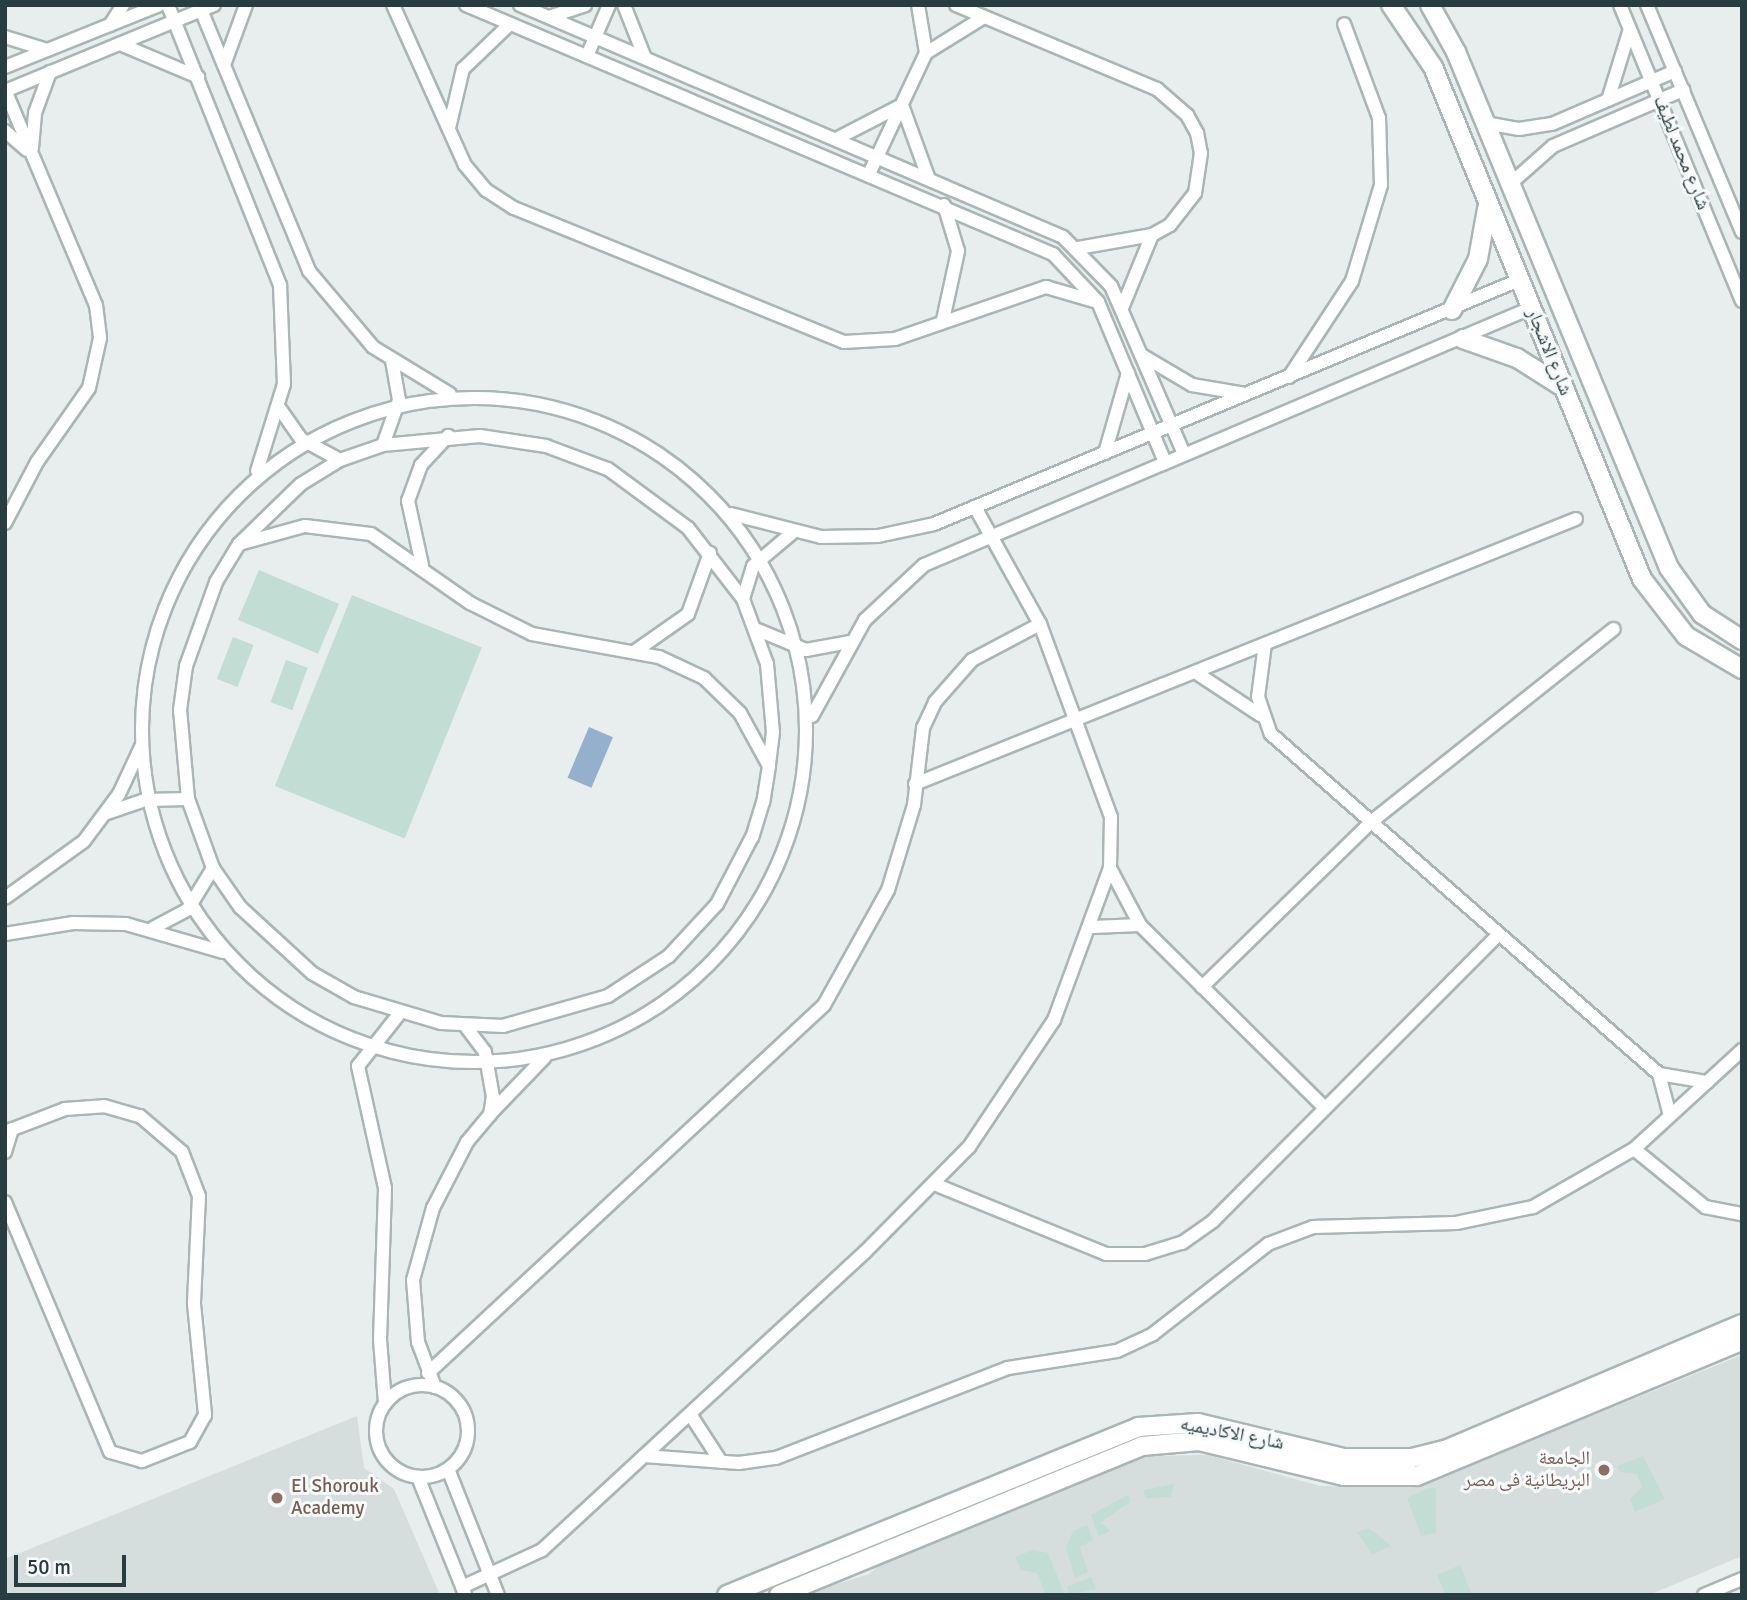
<!DOCTYPE html>
<meta charset="utf-8">
<style>
body{margin:0}
#map{position:relative;width:1747px;height:1600px;overflow:hidden;background:#e7eeed;font-family:Signika,"Noto Naskh Arabic",sans-serif}
div>[style]{position:absolute}
[style*='--x']{left:calc(var(--x)*1px);top:calc(var(--y)*1px);width:calc(var(--w)*1px);rotate:calc(var(--a)*1deg)}
.built>*{inset:0;background:#d5dedd}
.green>*{inset:0;background:#c2ddd3;transform-origin:0 0}
.water>*{inset:0;background:#95b0cd;transform-origin:0 0}
.roads{filter:drop-shadow(2px 0 #aab5b5) drop-shadow(-2px 0 #aab5b5) drop-shadow(0 2px #aab5b5) drop-shadow(0 -2px #aab5b5)}
.street>*{height:12px;margin:-6px;padding:0 6px;transform-origin:6px;border-radius:6px;background:#fff}
.street>.ring{margin:-6px;padding:0;box-sizing:content-box;background:none;border:12px solid #fff;border-radius:50%}
.secondary>*{height:18px;margin:-9px;padding:0 9px;transform-origin:9px;border-radius:9px;background:#fff}
.dots>*{width:19px;height:19px;translate:-50% -50%;box-sizing:border-box;border:4px solid #f7fafa;border-radius:50%}
span{translate:-50% -50%;white-space:nowrap;text-align:center;line-height:1.15;-webkit-text-stroke:6px #f7fafa;paint-order:stroke}
.street-label{font-size:19px;color:#273d3f}
.education-label{font-size:19px;color:#785e54}
.right{translate:-100% -50%;text-align:right}
.left{translate:0 -50%;text-align:left}
.frame{position:absolute;inset:0;border:7px solid #273d3f;pointer-events:none}
.scale{position:absolute;left:14px;top:1555px;width:112px;height:32px;box-sizing:border-box;border:4px solid #273d3f;border-top:0;padding-left:9px;font-size:21px;line-height:24px;white-space:nowrap;color:#273d3f;-webkit-text-stroke:5px #f7fafa;paint-order:stroke}
</style>
<div id="map">
<div class="built">
<i style="clip-path:polygon(1742px 1355px,1742px 1556px,1649px 1595px,801px 1595px,869px 1574px,889px 1557px,1142px 1456px,1208px 1455px,1320px 1486px,1423px 1484px)"></i>
<i style="clip-path:polygon(357px 1416px,364px 1468px,394px 1489px,440px 1595px,5px 1595px,5px 1559px)"></i>
</div>
<div class="green">
<i style="left:259px;top:570px;width:87px;height:54px;rotate:23deg"></i>
<i style="left:352px;top:595px;width:140px;height:206px;rotate:22deg"></i>
<i style="left:233px;top:637px;width:22px;height:45px;rotate:21deg"></i>
<i style="left:286px;top:660px;width:23px;height:45px;rotate:20deg"></i>
<i style="clip-path:polygon(1643px 1456px,1665px 1499px,1635px 1512px,1630px 1499px,1642px 1487px,1637px 1474px,1620px 1472px,1617px 1466px)"></i>
<i style="clip-path:polygon(1174px 1484px,1171px 1497px,1146px 1498px,1143px 1490px)"></i>
<i style="clip-path:polygon(1429px 1488px,1436px 1488px,1436px 1533px,1421px 1536px,1407px 1498px)"></i>
<i style="clip-path:polygon(1128px 1495px,1130px 1502px,1100px 1523px,1111px 1531px,1099px 1536px,1091px 1515px)"></i>
<i style="clip-path:polygon(1087px 1525px,1093px 1540px,1080px 1547px,1088px 1572px,1075px 1578px,1066px 1547px,1073px 1531px)"></i>
<i style="clip-path:polygon(1369px 1528px,1391px 1546px,1372px 1554px,1357px 1532px)"></i>
<i style="clip-path:polygon(1033px 1550px,1048px 1553px,1065px 1595px,1046px 1595px,1037px 1573px,1021px 1570px,1015px 1557px)"></i>
<i style="clip-path:polygon(1460px 1565px,1469px 1588px,1473px 1595px,1446px 1595px,1437px 1575px)"></i>
<i style="clip-path:polygon(1091px 1577px,1096px 1589px,1070px 1595px,1067px 1587px)"></i>
</div>
<div class="water">
<i style="left:589px;top:727px;width:26px;height:55px;rotate:23deg"></i>
</div>
<div class="roads">
<div class="street">
<i style="--x:168;--y:5;--w:302;--a:68.2"></i>
<i style="--x:280;--y:285;--w:99;--a:87.7"></i>
<i style="--x:284;--y:384;--w:91;--a:107.2"></i>
<i style="--x:199;--y:5;--w:288;--a:67.5"></i>
<i style="--x:309;--y:271;--w:99;--a:49.9"></i>
<i style="--x:373;--y:347;--w:90;--a:31.4"></i>
<i style="--x:393;--y:5;--w:175;--a:65.8"></i>
<i style="--x:465;--y:165;--w:33;--a:50"></i>
<i style="--x:486;--y:190;--w:33;--a:33"></i>
<i style="--x:514;--y:208;--w:356;--a:22.1"></i>
<i style="--x:844;--y:342;--w:51;--a:-3.4"></i>
<i style="--x:895;--y:339;--w:160;--a:-19"></i>
<i style="--x:1046;--y:287;--w:50;--a:16.3"></i>
<i style="--x:466;--y:5;--w:638;--a:22.99"></i>
<i style="--x:1053;--y:254;--w:66;--a:46.8"></i>
<i style="--x:1098;--y:302;--w:173;--a:67.3"></i>
<i style="--x:520;--y:5;--w:590;--a:23.13"></i>
<i style="--x:1063;--y:237;--w:69;--a:45.6"></i>
<i style="--x:1111;--y:286;--w:183;--a:66.5"></i>
<i style="--x:624;--y:5;--w:57;--a:68.4"></i>
<i style="--x:918;--y:5;--w:49;--a:80.5"></i>
<i style="--x:956;--y:5;--w:218;--a:22.7"></i>
<i style="--x:1157;--y:89;--w:40;--a:41"></i>
<i style="--x:1187;--y:115;--w:21;--a:61"></i>
<i style="--x:1197;--y:133;--w:20;--a:79"></i>
<i style="--x:1201;--y:153;--w:40;--a:98.5"></i>
<i style="--x:1195;--y:193;--w:41;--a:128"></i>
<i style="--x:1170;--y:225;--w:21;--a:151"></i>
<i style="--x:1152;--y:235;--w:75;--a:170"></i>
<i style="--x:1620;--y:5;--w:320;--a:67.6"></i>
<i style="--x:1647;--y:5;--w:246;--a:67.3"></i>
<i style="--x:549;--y:17;--w:38;--a:-18"></i>
<i style="--x:110;--y:25;--w:24;--a:-57"></i>
<i style="--x:5;--y:37;--w:44;--a:17.2"></i>
<i style="--x:120;--y:44;--w:85;--a:22.9"></i>
<i style="--x:587;--y:56;--w:56;--a:-66.7"></i>
<i style="--x:224;--y:65;--w:64;--a:-69.9"></i>
<i style="--x:5;--y:67;--w:166;--a:-21.9"></i>
<i style="--x:5;--y:90;--w:233;--a:67.1"></i>
<i style="--x:96;--y:305;--w:33;--a:83"></i>
<i style="--x:100;--y:338;--w:51;--a:102.4"></i>
<i style="--x:89;--y:388;--w:90;--a:125.1"></i>
<i style="--x:37;--y:462;--w:69;--a:117.7"></i>
<i style="--x:5;--y:91;--w:226;--a:-22.4"></i>
<i style="--x:1608;--y:100;--w:74;--a:-72.8"></i>
<i style="--x:1485;--y:123;--w:35;--a:10"></i>
<i style="--x:1519;--y:129;--w:33;--a:-9"></i>
<i style="--x:1552;--y:124;--w:134;--a:-23.3"></i>
<i style="--x:449;--y:128;--w:61;--a:-76.7"></i>
<i style="--x:463;--y:69;--w:65;--a:-43.8"></i>
<i style="--x:5;--y:131;--w:29;--a:41"></i>
<i style="--x:836;--y:139;--w:74;--a:-27.3"></i>
<i style="--x:902;--y:105;--w:77;--a:70.1"></i>
<i style="--x:32;--y:148;--w:35;--a:-85"></i>
<i style="--x:35;--y:113;--w:44;--a:-69.9"></i>
<i style="--x:869;--y:174;--w:134;--a:-64.8"></i>
<i style="--x:926;--y:53;--w:68;--a:-31.8"></i>
<i style="--x:1510;--y:184;--w:57;--a:-41.5"></i>
<i style="--x:1553;--y:146;--w:142;--a:-23.3"></i>
<i style="--x:1122;--y:308;--w:79;--a:-67.7"></i>
<i style="--x:943;--y:320;--w:71;--a:-77.7"></i>
<i style="--x:958;--y:251;--w:48;--a:-106.9"></i>
<i style="--x:1143;--y:356;--w:57;--a:30.6"></i>
<i style="--x:1192;--y:385;--w:54;--a:9.6"></i>
<i style="--x:1289;--y:377;--w:115;--a:-56.7"></i>
<i style="--x:1352;--y:281;--w:100;--a:-73.2"></i>
<i style="--x:1381;--y:185;--w:67;--a:-91.7"></i>
<i style="--x:1379;--y:118;--w:100;--a:-110.4"></i>
<i class="ring" style="left:142px;top:398px;width:652px;height:652px"></i>
<i style="--x:280;--y:409;--w:37;--a:55"></i>
<i style="--x:301;--y:439;--w:44;--a:28.3"></i>
<i style="--x:383;--y:445;--w:48;--a:-70.4"></i>
<i style="--x:399;--y:400;--w:39;--a:-100"></i>
<i style="--x:1105;--y:453;--w:83;--a:-74"></i>
<i style="--x:731;--y:514;--w:93;--a:14.3"></i>
<i style="--x:821;--y:537;--w:57;--a:-1"></i>
<i style="--x:878;--y:536;--w:57;--a:-12.1"></i>
<i style="--x:934;--y:524;--w:634;--a:-22.64"></i>
<i style="--x:239;--y:544;--w:86;--a:-44.1"></i>
<i style="--x:301;--y:484;--w:46;--a:-31.6"></i>
<i style="--x:340;--y:460;--w:46;--a:-19.2"></i>
<i style="--x:383;--y:445;--w:97;--a:-5.3"></i>
<i style="--x:480;--y:436;--w:67;--a:8.6"></i>
<i style="--x:546;--y:446;--w:66;--a:20.4"></i>
<i style="--x:608;--y:469;--w:99;--a:36.4"></i>
<i style="--x:688;--y:528;--w:90;--a:52.2"></i>
<i style="--x:743;--y:599;--w:69;--a:69.7"></i>
<i style="--x:767;--y:664;--w:68;--a:85"></i>
<i style="--x:773;--y:732;--w:34;--a:97"></i>
<i style="--x:769;--y:766;--w:36;--a:99"></i>
<i style="--x:763;--y:802;--w:37;--a:107"></i>
<i style="--x:752;--y:837;--w:76;--a:117.6"></i>
<i style="--x:717;--y:904;--w:71;--a:132.7"></i>
<i style="--x:669;--y:956;--w:73;--a:146.7"></i>
<i style="--x:608;--y:996;--w:109;--a:164.1"></i>
<i style="--x:503;--y:1026;--w:62;--a:-177.2"></i>
<i style="--x:441;--y:1023;--w:91;--a:-163.4"></i>
<i style="--x:354;--y:997;--w:48;--a:-150.3"></i>
<i style="--x:312;--y:973;--w:98;--a:-137.5"></i>
<i style="--x:240;--y:907;--w:47;--a:-124.7"></i>
<i style="--x:213;--y:868;--w:73;--a:-109.9"></i>
<i style="--x:188;--y:799;--w:89;--a:-95.1"></i>
<i style="--x:180;--y:710;--w:44;--a:-82.2"></i>
<i style="--x:186;--y:666;--w:89;--a:-70.3"></i>
<i style="--x:216;--y:582;--w:44;--a:-58.8"></i>
<i style="--x:239;--y:544;--w:68;--a:-15.3"></i>
<i style="--x:305;--y:526;--w:66;--a:6.9"></i>
<i style="--x:371;--y:534;--w:121;--a:34.9"></i>
<i style="--x:470;--y:603;--w:69;--a:26.6"></i>
<i style="--x:532;--y:634;--w:129;--a:10.3"></i>
<i style="--x:659;--y:657;--w:50;--a:25"></i>
<i style="--x:704;--y:678;--w:50;--a:44.2"></i>
<i style="--x:740;--y:713;--w:60;--a:61.3"></i>
<i style="--x:422;--y:565;--w:66;--a:-102.3"></i>
<i style="--x:408;--y:501;--w:38;--a:-70"></i>
<i style="--x:421;--y:465;--w:40;--a:-47"></i>
<i style="--x:743;--y:599;--w:34;--a:-73"></i>
<i style="--x:753;--y:566;--w:51;--a:-40.2"></i>
<i style="--x:758;--y:630;--w:52;--a:22.6"></i>
<i style="--x:806;--y:650;--w:45;--a:-10.3"></i>
<i style="--x:1265;--y:644;--w:53;--a:97.5"></i>
<i style="--x:1258;--y:697;--w:39;--a:71"></i>
<i style="--x:1271;--y:734;--w:516;--a:41.23"></i>
<i style="--x:1659;--y:1074;--w:49;--a:9.5"></i>
<i style="--x:634;--y:652;--w:66;--a:-35.1"></i>
<i style="--x:688;--y:614;--w:65;--a:-70.2"></i>
<i style="--x:1195;--y:672;--w:78;--a:33.5"></i>
<i style="--x:812;--y:716;--w:110;--a:-61.1"></i>
<i style="--x:865;--y:620;--w:81;--a:-43"></i>
<i style="--x:924;--y:565;--w:659;--a:-22.95"></i>
<i style="--x:915;--y:784;--w:712;--a:-21.85"></i>
<i style="--x:107;--y:813;--w:40;--a:-18.9"></i>
<i style="--x:145;--y:800;--w:43;--a:-1.3"></i>
<i style="--x:1110;--y:868;--w:64;--a:62.2"></i>
<i style="--x:1140;--y:925;--w:260;--a:44.7"></i>
<i style="--x:5;--y:898;--w:97;--a:-35.8"></i>
<i style="--x:84;--y:841;--w:59;--a:-53.3"></i>
<i style="--x:119;--y:794;--w:52;--a:-64.9"></i>
<i style="--x:1093;--y:927;--w:47;--a:-2.4"></i>
<i style="--x:153;--y:928;--w:40;--a:-28"></i>
<i style="--x:188;--y:909;--w:48;--a:-58.6"></i>
<i style="--x:5;--y:934;--w:69;--a:-9.2"></i>
<i style="--x:73;--y:923;--w:53;--a:1.1"></i>
<i style="--x:126;--y:924;--w:101;--a:16.1"></i>
<i style="--x:1202;--y:987;--w:236;--a:-44.3"></i>
<i style="--x:1371;--y:822;--w:310;--a:-38.5"></i>
<i style="--x:1659;--y:1074;--w:43;--a:75.3"></i>
<i style="--x:492;--y:1112;--w:76;--a:-46.1"></i>
<i style="--x:5;--y:1132;--w:64;--a:-21"></i>
<i style="--x:65;--y:1109;--w:39;--a:-4"></i>
<i style="--x:104;--y:1106;--w:37;--a:16"></i>
<i style="--x:140;--y:1116;--w:55;--a:40.6"></i>
<i style="--x:182;--y:1152;--w:47;--a:68.9"></i>
<i style="--x:199;--y:1196;--w:108;--a:92.7"></i>
<i style="--x:194;--y:1304;--w:112;--a:84.3"></i>
<i style="--x:205;--y:1415;--w:31;--a:119"></i>
<i style="--x:190;--y:1442;--w:52;--a:158.4"></i>
<i style="--x:142;--y:1461;--w:33;--a:-164"></i>
<i style="--x:110;--y:1452;--w:271;--a:-112.8"></i>
<i style="--x:1634;--y:1149;--w:92;--a:39.2"></i>
<i style="--x:1705;--y:1207;--w:38;--a:11"></i>
<i style="--x:5;--y:1152;--w:24;--a:-73"></i>
<i style="--x:934;--y:1184;--w:186;--a:22.1"></i>
<i style="--x:1106;--y:1254;--w:39;--a:0"></i>
<i style="--x:1145;--y:1254;--w:39;--a:-17"></i>
<i style="--x:1182;--y:1243;--w:38;--a:-35"></i>
<i style="--x:1213;--y:1221;--w:405;--a:-45.1"></i>
<i style="--x:428;--y:1373;--w:541;--a:-42.9"></i>
<i style="--x:824;--y:1005;--w:132;--a:-60.9"></i>
<i style="--x:888;--y:890;--w:89;--a:-73"></i>
<i style="--x:914;--y:805;--w:78;--a:-83.3"></i>
<i style="--x:923;--y:728;--w:29;--a:-65"></i>
<i style="--x:935;--y:702;--w:56;--a:-48.6"></i>
<i style="--x:972;--y:660;--w:77;--a:-27.9"></i>
<i class="ring" style="left:376px;top:1385px;width:80px;height:80px"></i>
<i style="--x:435;--y:1387;--w:48;--a:-110.7"></i>
<i style="--x:418;--y:1342;--w:62;--a:-94.6"></i>
<i style="--x:413;--y:1280;--w:75;--a:-74.5"></i>
<i style="--x:433;--y:1208;--w:74;--a:-62.7"></i>
<i style="--x:467;--y:1142;--w:35;--a:-50"></i>
<i style="--x:490;--y:1115;--w:18;--a:-81"></i>
<i style="--x:493;--y:1097;--w:46;--a:-100.1"></i>
<i style="--x:485;--y:1052;--w:31;--a:-127"></i>
<i style="--x:385;--y:1403;--w:63;--a:-94.5"></i>
<i style="--x:380;--y:1340;--w:152;--a:-88.1"></i>
<i style="--x:385;--y:1188;--w:125;--a:-102.5"></i>
<i style="--x:358;--y:1066;--w:66;--a:-51.7"></i>
<i style="--x:690;--y:1414;--w:57;--a:57.1"></i>
<i style="--x:644;--y:1456;--w:95;--a:4.2"></i>
<i style="--x:739;--y:1463;--w:37;--a:-8"></i>
<i style="--x:776;--y:1458;--w:249;--a:-21.2"></i>
<i style="--x:1008;--y:1368;--w:110;--a:-8.9"></i>
<i style="--x:1117;--y:1351;--w:40;--a:-25"></i>
<i style="--x:1153;--y:1334;--w:146;--a:-38"></i>
<i style="--x:1268;--y:1244;--w:48;--a:-20.7"></i>
<i style="--x:1313;--y:1227;--w:143;--a:-1.6"></i>
<i style="--x:1456;--y:1223;--w:79;--a:-11.7"></i>
<i style="--x:1533;--y:1207;--w:116;--a:-29.9"></i>
<i style="--x:1634;--y:1149;--w:147;--a:-42.5"></i>
<i style="--x:448;--y:1469;--w:136;--a:68.4"></i>
<i style="--x:418;--y:1477;--w:126;--a:68.1"></i>
<i style="--x:462;--y:1587;--w:88;--a:-24.8"></i>
<i style="--x:542;--y:1550;--w:439;--a:-42.7"></i>
<i style="--x:865;--y:1252;--w:148;--a:-45.3"></i>
<i style="--x:969;--y:1147;--w:153;--a:-56.2"></i>
<i style="--x:1054;--y:1020;--w:162;--a:-69.8"></i>
<i style="--x:1110;--y:868;--w:51;--a:-88.9"></i>
<i style="--x:1111;--y:817;--w:206;--a:-110.2"></i>
<i style="--x:1040;--y:624;--w:134;--a:-119.1"></i>
<i style="--x:1704;--y:1595;--w:41;--a:-22.8"></i>
</div>
<div class="secondary">
<i style="--x:1391;--y:5;--w:75;--a:55.9"></i>
<i style="--x:1433;--y:67;--w:553;--a:67.79"></i>
<i style="--x:1642;--y:579;--w:72;--a:52.3"></i>
<i style="--x:1686;--y:636;--w:65;--a:30.5"></i>
<i style="--x:1430;--y:5;--w:54;--a:61"></i>
<i style="--x:1456;--y:52;--w:558;--a:67.57"></i>
<i style="--x:1669;--y:568;--w:57;--a:54.3"></i>
<i style="--x:1702;--y:614;--w:48;--a:33"></i>
<i style="--x:1452;--y:310;--w:57;--a:-63"></i>
<i style="--x:1478;--y:259;--w:51;--a:-79.8"></i>
<i style="--x:1463;--y:339;--w:57;--a:19.4"></i>
<i style="--x:1517;--y:358;--w:54;--a:32.2"></i>
<i style="--x:727;--y:1595;--w:444;--a:-22.2"></i>
<i style="--x:1138;--y:1427;--w:60;--a:-3.8"></i>
<i style="--x:1198;--y:1423;--w:150;--a:13.5"></i>
<i style="--x:1344;--y:1458;--w:68;--a:0"></i>
<i style="--x:1412;--y:1458;--w:34;--a:-14"></i>
<i style="--x:1445;--y:1450;--w:323;--a:-23"></i>
<i style="--x:779;--y:1595;--w:392;--a:-22.3"></i>
<i style="--x:1142;--y:1446;--w:57;--a:-5"></i>
<i style="--x:1199;--y:1441;--w:149;--a:13.6"></i>
<i style="--x:1344;--y:1476;--w:73;--a:0"></i>
<i style="--x:1417;--y:1476;--w:352;--a:-22.6"></i>
</div>
</div>
<div class="dots">
<i style="left:1604px;top:1470px;background:#8d6e63"></i>
<i style="left:277px;top:1498px;background:#8d6e63"></i>
</div>
<div class="street-label">
<span style="left:1681px;top:153px;rotate:68deg">شارع محمد لطيف</span>
<span style="left:1549px;top:352px;rotate:68deg">شارع الاشجار</span>
<span style="left:1232px;top:1434px;rotate:11deg">شارع الاكاديميه</span>
</div>
<div class="education-label">
<span class="right" style="left:1590px;top:1470px">الجامعة<br>البريطانية فى مصر</span>
<span class="left" style="left:291px;top:1498px">El Shorouk<br>Academy</span>
</div>
<div class="frame"></div>
<div class="scale">50 m</div>
</div>
